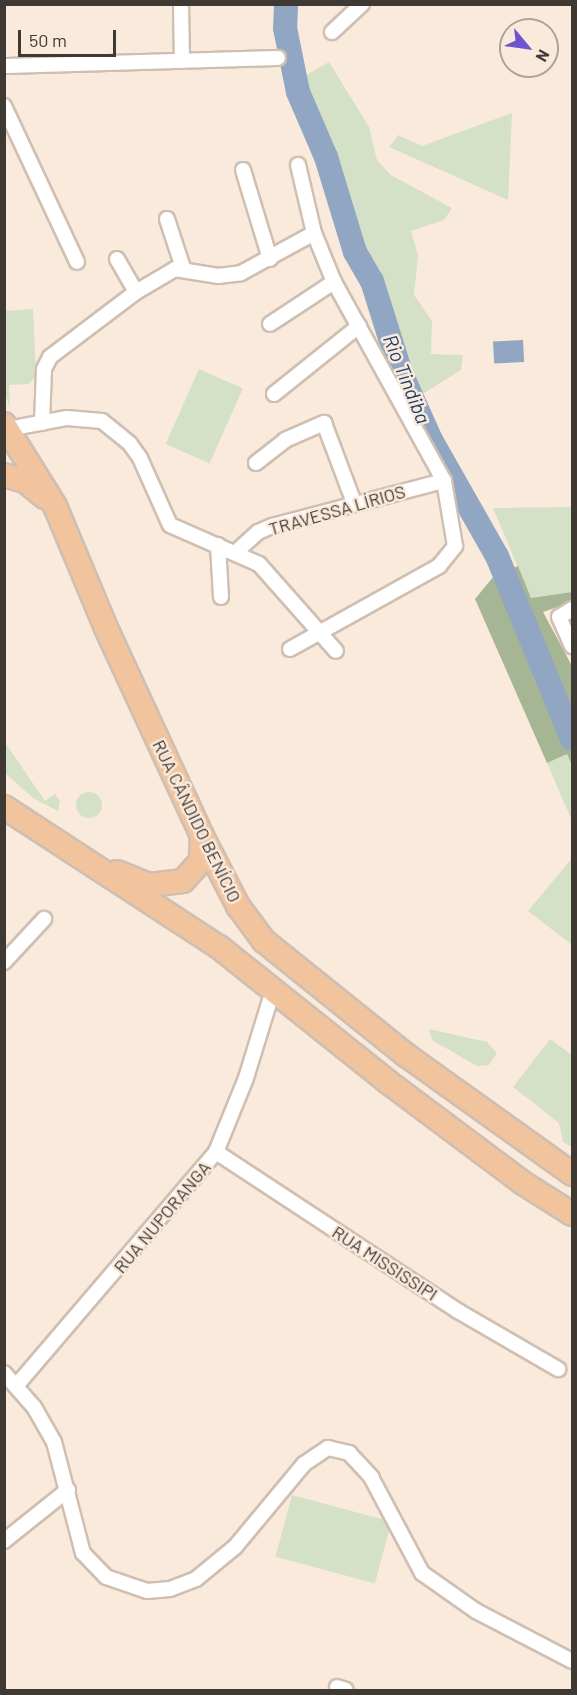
<!DOCTYPE html>
<meta charset="utf-8">
<style>
body{margin:0}
#map{position:relative;width:577px;height:1695px;overflow:hidden;background:#faeadc;font-family:Barlow,sans-serif}
div>[style]{position:absolute}
[style*='--x']{left:calc(var(--x)*1px);top:calc(var(--y)*1px);width:calc(var(--w)*1px);rotate:calc(var(--a)*1deg)}
.green>*{inset:0;background:#d5e1c6;transform-origin:0 0}
.round{border-radius:50%}
.forest>*{inset:0;background:#a6b593}
.water>*{inset:0;background:#90a6c3;transform-origin:0 0}
.river>*{height:24px;margin:-12px;padding:0 12px;transform-origin:12px;border-radius:12px;background:#90a6c3}
.roads{filter:drop-shadow(2px 0 #cfbfb2) drop-shadow(-2px 0 #cfbfb2) drop-shadow(0 2px #cfbfb2) drop-shadow(0 -2px #cfbfb2)}
.minor>*{height:14px;margin:-7px;padding:0 7px;transform-origin:7px;border-radius:7px;background:#fff}
.primary>*{height:22px;margin:-11px;padding:0 11px;transform-origin:11px;border-radius:11px;background:#f2c49e}
span{translate:-50% -50%;white-space:nowrap;text-align:center;line-height:1.15;-webkit-text-stroke:5px #faeadc;paint-order:stroke}
.street-label{font-size:18px;color:#3f3933}
.water-label{font-size:20px;color:#214169;font-style:italic}
.frame{position:absolute;inset:0;border:6px solid #3f3933;pointer-events:none}
.north{position:absolute;left:499px;top:18px;width:60px;height:60px;box-sizing:border-box;background:#faeadc;border:2px solid #afa398;border-radius:50%;rotate:119deg;font-size:16px;font-weight:700;line-height:24px;text-align:center;color:#3f3933}
.north::after{content:'';display:block;margin:auto;width:21px;height:27px;background:#7053cd;clip-path:polygon(50% 0,100% 100%,50% 72%,0 100%)}
.scale{position:absolute;left:18px;top:30px;width:98px;height:27px;box-sizing:border-box;border:3px solid #3f3933;border-top:0;padding-left:8px;font-size:18px;line-height:21px;white-space:nowrap;color:#3f3933;-webkit-text-stroke:4px #faeadc;paint-order:stroke}
</style>
<div id="map">
<div class="green">
<i style="clip-path:polygon(329px 62px,369px 127px,377px 160px,391px 175px,452px 208px,444px 220px,411px 231px,418px 255px,414px 295px,432px 321px,431px 354px,463px 355px,461px 370px,421px 395px,343px 208px,330px 154px,304px 97px,301px 78px)"></i>
<i style="clip-path:polygon(512px 113px,508px 200px,389px 147px,398px 135px,422px 146px)"></i>
<i style="clip-path:polygon(33px 309px,36px 375px,29px 384px,9px 385px,10px 408px,5px 394px,5px 311px)"></i>
<i style="left:199px;top:369px;width:48px;height:82px;rotate:24deg"></i>
<i style="clip-path:polygon(572px 507px,572px 592px,531px 598px,493px 508px)"></i>
<i style="clip-path:polygon(4px 741px,45px 801px,55px 794px,60px 801px,58px 811px,33px 798px,5px 773px)"></i>
<i style="clip-path:polygon(567px 754px,572px 765px,572px 821px,547px 763px)"></i>
<i class="round" style="left:76px;top:792px;width:26px;height:26px"></i>
<i style="clip-path:polygon(572px 858px,572px 945px,528px 911px)"></i>
<i style="clip-path:polygon(429px 1029px,487px 1042px,497px 1053px,489px 1065px,477px 1066px,432px 1040px)"></i>
<i style="clip-path:polygon(550px 1039px,572px 1055px,572px 1147px,563px 1142px,559px 1123px,513px 1087px)"></i>
<i style="left:292px;top:1495px;width:103px;height:64px;rotate:15deg"></i>
</div>
<div class="forest">
<i style="clip-path:polygon(518px 566px,531px 598px,572px 592px,572px 602px,543px 612px,572px 666px,572px 765px,567px 754px,547px 763px,475px 599px,494px 576px)"></i>
</div>
<div class="water">
<i style="left:523px;top:340px;width:22px;height:30px;rotate:87deg"></i>
</div>
<div class="river">
<i style="--x:286;--y:4;--w:24;--a:92"></i>
<i style="--x:285;--y:28;--w:65;--a:78.5"></i>
<i style="--x:298;--y:92;--w:71;--a:66.7"></i>
<i style="--x:326;--y:157;--w:99;--a:73"></i>
<i style="--x:355;--y:252;--w:34;--a:60"></i>
<i style="--x:372;--y:281;--w:96;--a:72.5"></i>
<i style="--x:401;--y:373;--w:73;--a:65.9"></i>
<i style="--x:431;--y:440;--w:133;--a:60.4"></i>
<i style="--x:497;--y:556;--w:198;--a:67.7"></i>
</div>
<div class="roads">
<div class="minor">
<i style="--x:181;--y:4;--w:57;--a:89"></i>
<i style="--x:332;--y:32;--w:41;--a:-43"></i>
<i style="--x:4;--y:66;--w:274;--a:-1.7"></i>
<i style="--x:4;--y:106;--w:172;--a:64.9"></i>
<i style="--x:243;--y:170;--w:93;--a:73.1"></i>
<i style="--x:167;--y:219;--w:52;--a:71.9"></i>
<i style="--x:117;--y:259;--w:38;--a:60"></i>
<i style="--x:270;--y:324;--w:77;--a:-33.3"></i>
<i style="--x:274;--y:394;--w:109;--a:-38.7"></i>
<i style="--x:42;--y:423;--w:54;--a:-87.9"></i>
<i style="--x:44;--y:369;--w:13;--a:-63"></i>
<i style="--x:50;--y:357;--w:108;--a:-37.1"></i>
<i style="--x:136;--y:292;--w:45;--a:-30.5"></i>
<i style="--x:175;--y:269;--w:44;--a:9.2"></i>
<i style="--x:218;--y:276;--w:23;--a:-7"></i>
<i style="--x:241;--y:273;--w:83;--a:-28.7"></i>
<i style="--x:8;--y:429;--w:60;--a:-10.6"></i>
<i style="--x:67;--y:418;--w:35;--a:5"></i>
<i style="--x:102;--y:421;--w:36;--a:39"></i>
<i style="--x:130;--y:444;--w:17;--a:54"></i>
<i style="--x:140;--y:458;--w:73;--a:65.9"></i>
<i style="--x:170;--y:525;--w:97;--a:23.7"></i>
<i style="--x:259;--y:564;--w:116;--a:48.5"></i>
<i style="--x:256;--y:463;--w:37;--a:-38"></i>
<i style="--x:285;--y:440;--w:43;--a:-23.6"></i>
<i style="--x:324;--y:423;--w:85;--a:69.4"></i>
<i style="--x:218;--y:545;--w:52;--a:86.7"></i>
<i style="--x:237;--y:551;--w:28;--a:-42"></i>
<i style="--x:258;--y:532;--w:15;--a:-23"></i>
<i style="--x:272;--y:526;--w:178;--a:-14.7"></i>
<i style="--x:572;--y:609;--w:15;--a:148"></i>
<i style="--x:559;--y:617;--w:32;--a:66"></i>
<i style="--x:290;--y:649;--w:171;--a:-29.1"></i>
<i style="--x:439;--y:566;--w:26;--a:-51"></i>
<i style="--x:455;--y:546;--w:66;--a:-99.6"></i>
<i style="--x:444;--y:481;--w:227;--a:-118.9"></i>
<i style="--x:334;--y:282;--w:53;--a:-112.2"></i>
<i style="--x:314;--y:233;--w:70;--a:-103.2"></i>
<i style="--x:4;--y:962;--w:59;--a:-47.1"></i>
<i style="--x:216;--y:1152;--w:290;--a:33.3"></i>
<i style="--x:458;--y:1311;--w:116;--a:30.1"></i>
<i style="--x:4;--y:1373;--w:45;--a:48.6"></i>
<i style="--x:34;--y:1407;--w:40;--a:60.3"></i>
<i style="--x:54;--y:1442;--w:115;--a:75.4"></i>
<i style="--x:83;--y:1553;--w:33;--a:46"></i>
<i style="--x:106;--y:1577;--w:43;--a:18.9"></i>
<i style="--x:147;--y:1591;--w:23;--a:-5"></i>
<i style="--x:170;--y:1589;--w:28;--a:-21"></i>
<i style="--x:196;--y:1579;--w:50;--a:-39.4"></i>
<i style="--x:235;--y:1547;--w:108;--a:-50.3"></i>
<i style="--x:304;--y:1464;--w:29;--a:-34"></i>
<i style="--x:328;--y:1448;--w:22;--a:13"></i>
<i style="--x:349;--y:1453;--w:33;--a:47"></i>
<i style="--x:371;--y:1477;--w:109;--a:62"></i>
<i style="--x:422;--y:1573;--w:66;--a:35.1"></i>
<i style="--x:476;--y:1611;--w:108;--a:27.5"></i>
<i style="--x:17;--y:1385;--w:306;--a:-49.5"></i>
<i style="--x:216;--y:1152;--w:80;--a:-67.9"></i>
<i style="--x:246;--y:1078;--w:92;--a:-72.9"></i>
<i style="--x:4;--y:1541;--w:82;--a:-38.6"></i>
<i style="--x:337;--y:1687;--w:9;--a:18"></i>
</div>
<div class="primary">
<i style="--x:4;--y:424;--w:97;--a:58.1"></i>
<i style="--x:55;--y:506;--w:132;--a:67.3"></i>
<i style="--x:106;--y:628;--w:229;--a:65.2"></i>
<i style="--x:202;--y:836;--w:79;--a:62.8"></i>
<i style="--x:238;--y:906;--w:44;--a:53.4"></i>
<i style="--x:264;--y:941;--w:182;--a:38.8"></i>
<i style="--x:406;--y:1055;--w:204;--a:35.6"></i>
<i style="--x:4;--y:475;--w:22;--a:16"></i>
<i style="--x:25;--y:481;--w:26;--a:39"></i>
<i style="--x:4;--y:807;--w:257;--a:33.1"></i>
<i style="--x:219;--y:947;--w:216;--a:38.6"></i>
<i style="--x:388;--y:1082;--w:169;--a:36.8"></i>
<i style="--x:523;--y:1183;--w:58;--a:32.3"></i>
<i style="--x:117;--y:872;--w:35;--a:22"></i>
<i style="--x:150;--y:885;--w:33;--a:-7"></i>
<i style="--x:183;--y:881;--w:27;--a:-48"></i>
<i style="--x:201;--y:861;--w:25;--a:-88"></i>
</div>
</div>
<div class="street-label">
<span style="left:337px;top:510px;rotate:-16deg">TRAVESSA LÍRIOS</span>
<span style="left:197px;top:821px;rotate:64deg">RUA CÂNDIDO BENÍCIO</span>
<span style="left:162px;top:1217px;rotate:-50deg">RUA NUPORANGA</span>
<span style="left:385px;top:1263px;rotate:33deg">RUA MISSISSIPI</span>
</div>
<div class="water-label">
<span style="left:407px;top:379px;rotate:68deg">Rio Tindiba</span>
</div>
<div class="frame"></div>
<div class="north">N</div>
<div class="scale">50 m</div>
</div>
